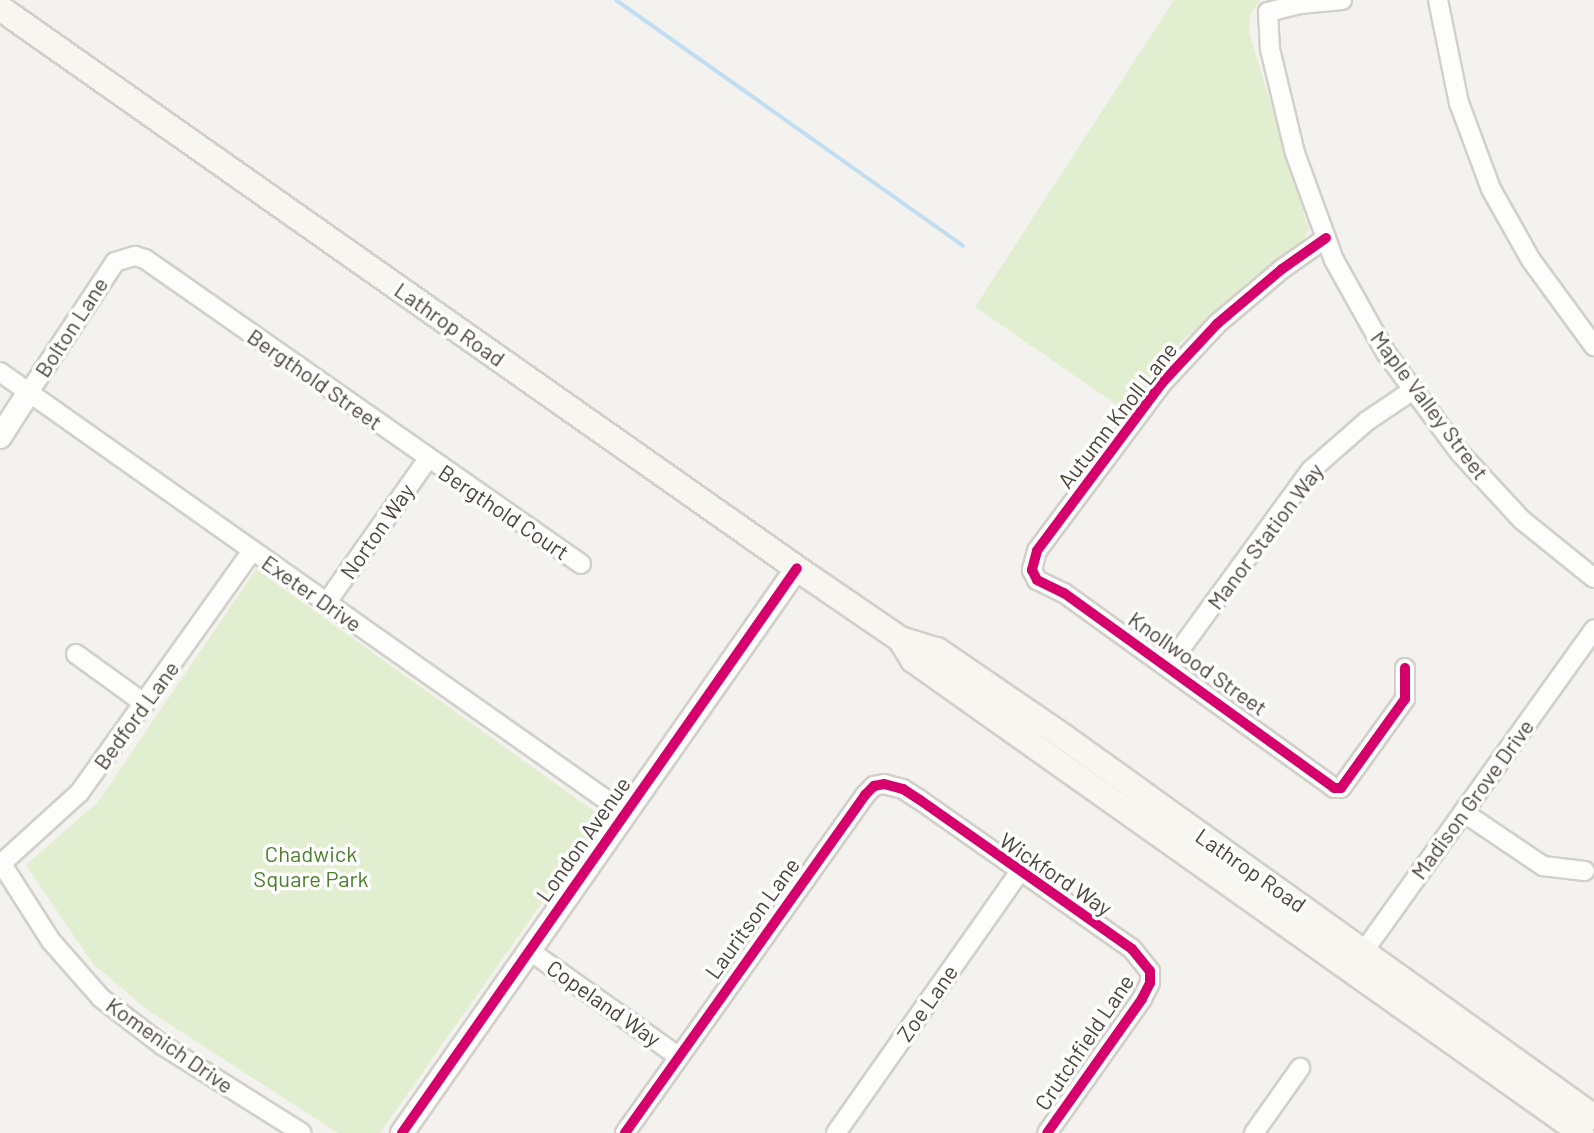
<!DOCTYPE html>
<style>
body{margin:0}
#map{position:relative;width:1594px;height:1133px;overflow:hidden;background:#f4f2ee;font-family:Barlow,sans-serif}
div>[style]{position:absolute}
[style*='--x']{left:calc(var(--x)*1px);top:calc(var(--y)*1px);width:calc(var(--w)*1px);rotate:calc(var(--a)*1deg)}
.green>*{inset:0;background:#e1eecf}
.stream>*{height:4px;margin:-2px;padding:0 2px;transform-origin:2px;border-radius:2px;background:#c0ddf1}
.roads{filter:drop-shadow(2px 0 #d2d0cb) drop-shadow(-2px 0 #d2d0cb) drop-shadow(0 2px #d2d0cb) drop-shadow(0 -2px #d2d0cb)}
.minor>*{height:18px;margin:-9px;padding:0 9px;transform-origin:9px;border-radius:9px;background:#fdfdfc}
.tertiary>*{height:22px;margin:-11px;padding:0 11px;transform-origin:11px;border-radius:11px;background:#fdfdfc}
.secondary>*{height:24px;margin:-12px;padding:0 12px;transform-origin:12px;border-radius:12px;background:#f7f6f1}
.cycleway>*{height:10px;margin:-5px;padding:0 5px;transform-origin:5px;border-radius:5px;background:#d6006c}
span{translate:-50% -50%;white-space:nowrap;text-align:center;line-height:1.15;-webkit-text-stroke:7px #fff;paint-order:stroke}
.street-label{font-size:22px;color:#4b4439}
.park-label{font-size:22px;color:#4a7f2a}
</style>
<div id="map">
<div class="green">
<i style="clip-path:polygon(1174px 0,1260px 0,1250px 15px,1249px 32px,1309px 230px,1301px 244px,1261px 272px,1180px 343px,1126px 411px,975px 307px)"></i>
<i style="clip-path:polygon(256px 569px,602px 817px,380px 1133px,338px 1133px,149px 1011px,93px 964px,26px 865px,98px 802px)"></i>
</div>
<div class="stream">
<i style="--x:616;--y:0;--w:425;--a:35.3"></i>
</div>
<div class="roads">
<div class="minor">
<i style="--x:1342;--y:0;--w:42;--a:174.6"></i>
<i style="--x:1300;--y:4;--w:33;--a:166"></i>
<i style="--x:1268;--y:12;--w:37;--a:87"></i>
<i style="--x:1270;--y:49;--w:107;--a:76.5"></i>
<i style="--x:1295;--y:153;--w:114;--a:70"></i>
<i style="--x:1334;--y:260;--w:107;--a:60.8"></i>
<i style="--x:1386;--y:353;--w:124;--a:53.5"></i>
<i style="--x:1460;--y:453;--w:91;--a:47.2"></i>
<i style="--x:1522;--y:520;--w:92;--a:38.9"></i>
<i style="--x:1438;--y:0;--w:105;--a:78.5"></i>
<i style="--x:1459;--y:103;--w:92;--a:69.6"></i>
<i style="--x:1491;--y:189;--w:81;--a:60.6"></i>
<i style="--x:1531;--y:260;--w:107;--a:53.8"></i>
<i style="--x:1326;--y:238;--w:54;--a:144.8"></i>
<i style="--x:1282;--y:269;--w:85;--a:139.8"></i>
<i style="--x:1217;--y:324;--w:81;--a:133"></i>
<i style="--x:1162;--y:383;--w:209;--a:126.7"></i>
<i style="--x:1037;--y:551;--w:20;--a:105"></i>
<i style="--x:1032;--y:570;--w:11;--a:63"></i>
<i style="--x:1037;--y:580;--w:30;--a:26"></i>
<i style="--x:1064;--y:593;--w:333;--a:35.8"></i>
<i style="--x:1334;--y:788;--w:7;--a:0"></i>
<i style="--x:1341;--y:788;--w:110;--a:-54.3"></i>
<i style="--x:1405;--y:699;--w:31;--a:-90"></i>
<i style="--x:0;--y:372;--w:765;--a:35.21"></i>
<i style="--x:29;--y:392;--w:156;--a:-56.5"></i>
<i style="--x:115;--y:262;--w:21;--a:-17"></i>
<i style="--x:135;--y:256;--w:10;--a:17"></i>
<i style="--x:145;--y:259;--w:532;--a:34.97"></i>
<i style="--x:327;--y:602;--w:175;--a:-54.8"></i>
<i style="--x:76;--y:654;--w:85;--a:35.9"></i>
<i style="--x:1168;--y:666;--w:243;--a:-53.9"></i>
<i style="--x:1311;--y:470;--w:74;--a:-41.2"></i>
<i style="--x:1367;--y:421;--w:55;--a:-34"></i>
<i style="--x:1463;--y:812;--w:97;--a:34"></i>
<i style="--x:1543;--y:866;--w:42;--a:6.8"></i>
<i style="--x:0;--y:861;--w:95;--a:57.5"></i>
<i style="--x:51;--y:941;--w:76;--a:48.7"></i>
<i style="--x:101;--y:998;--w:77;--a:37.6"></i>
<i style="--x:162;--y:1045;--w:165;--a:32.2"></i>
<i style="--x:2;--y:863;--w:105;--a:-42.3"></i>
<i style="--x:80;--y:792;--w:296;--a:-54.5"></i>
<i style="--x:530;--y:951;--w:181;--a:35.4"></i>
<i style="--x:1356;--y:962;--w:409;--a:-54.4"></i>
<i style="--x:625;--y:1133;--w:415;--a:-54.6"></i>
<i style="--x:865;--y:795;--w:13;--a:-45"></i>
<i style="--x:874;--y:786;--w:10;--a:-11"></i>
<i style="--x:884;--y:784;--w:20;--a:15"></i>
<i style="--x:903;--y:789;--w:20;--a:33"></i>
<i style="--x:920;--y:800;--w:259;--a:35.1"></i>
<i style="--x:1132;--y:949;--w:28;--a:51"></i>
<i style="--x:1150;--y:971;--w:12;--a:90"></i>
<i style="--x:1150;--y:983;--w:18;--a:117"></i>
<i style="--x:1142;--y:999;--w:164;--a:125.3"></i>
<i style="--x:836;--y:1133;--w:318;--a:-54.9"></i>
<i style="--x:1254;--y:1133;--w:80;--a:-54.7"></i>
</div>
<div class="tertiary">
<i style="--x:0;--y:437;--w:54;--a:-57.2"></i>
<i style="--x:402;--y:1133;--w:689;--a:-55.04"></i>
</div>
<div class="secondary">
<i style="--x:0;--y:8;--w:988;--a:35.11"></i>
<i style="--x:808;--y:576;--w:112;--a:34.4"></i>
<i style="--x:900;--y:639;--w:39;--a:17"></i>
<i style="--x:937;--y:650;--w:154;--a:34.4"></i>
<i style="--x:1064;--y:737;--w:652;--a:35.64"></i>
<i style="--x:900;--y:639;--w:25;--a:58"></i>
<i style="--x:913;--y:660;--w:819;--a:35.3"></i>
</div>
</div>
<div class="cycleway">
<i style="--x:1326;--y:238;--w:54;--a:144.8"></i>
<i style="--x:1282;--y:269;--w:85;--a:139.8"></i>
<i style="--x:1217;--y:324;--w:81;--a:133"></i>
<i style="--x:1162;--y:383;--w:209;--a:126.7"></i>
<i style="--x:1037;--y:551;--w:20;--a:105"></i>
<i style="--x:1032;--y:570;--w:11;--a:63"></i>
<i style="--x:1037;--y:580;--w:30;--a:26"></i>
<i style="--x:1064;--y:593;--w:333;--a:35.8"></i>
<i style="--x:1334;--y:788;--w:7;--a:0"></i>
<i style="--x:1341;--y:788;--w:110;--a:-54.3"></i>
<i style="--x:1405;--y:699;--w:31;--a:-90"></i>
<i style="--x:402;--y:1133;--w:689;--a:-55.04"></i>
<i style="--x:625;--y:1133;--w:415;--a:-54.6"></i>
<i style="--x:865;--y:795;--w:13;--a:-45"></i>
<i style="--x:874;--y:786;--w:10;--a:-11"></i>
<i style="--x:884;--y:784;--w:20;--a:15"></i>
<i style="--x:903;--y:789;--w:20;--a:33"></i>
<i style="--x:920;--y:800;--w:259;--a:35.1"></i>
<i style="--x:1132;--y:949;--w:28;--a:51"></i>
<i style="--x:1150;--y:971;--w:12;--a:90"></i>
<i style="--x:1150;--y:983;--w:18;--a:117"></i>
<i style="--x:1142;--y:999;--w:164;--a:125.3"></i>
</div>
<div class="street-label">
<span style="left:450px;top:324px;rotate:35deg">Lathrop Road</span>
<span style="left:71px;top:327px;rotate:-57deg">Bolton Lane</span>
<span style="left:315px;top:379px;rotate:35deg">Bergthold Street</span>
<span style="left:1430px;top:405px;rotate:53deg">Maple Valley Street</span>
<span style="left:1117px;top:415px;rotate:-52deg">Autumn Knoll Lane</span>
<span style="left:504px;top:512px;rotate:34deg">Bergthold Court</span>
<span style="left:377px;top:531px;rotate:-55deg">Norton Way</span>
<span style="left:1265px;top:536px;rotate:-53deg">Manor Station Way</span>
<span style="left:312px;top:593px;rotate:35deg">Exeter Drive</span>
<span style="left:1198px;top:663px;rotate:35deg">Knollwood Street</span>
<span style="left:136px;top:715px;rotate:-54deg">Bedford Lane</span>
<span style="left:1472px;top:799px;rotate:-54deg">Madison Grove Drive</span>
<span style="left:583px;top:839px;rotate:-55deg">London Avenue</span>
<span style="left:1251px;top:870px;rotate:35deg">Lathrop Road</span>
<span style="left:1056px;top:874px;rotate:34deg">Wickford Way</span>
<span style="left:752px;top:918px;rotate:-54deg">Lauritson Lane</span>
<span style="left:604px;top:1003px;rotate:35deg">Copeland Way</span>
<span style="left:927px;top:1003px;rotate:-55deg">Zoe Lane</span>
<span style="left:1084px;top:1042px;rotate:-56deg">Crutchfield Lane</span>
<span style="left:170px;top:1045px;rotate:35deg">Komenich Drive</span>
</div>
<div class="park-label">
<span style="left:311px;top:866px">Chadwick<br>Square Park</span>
</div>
</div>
